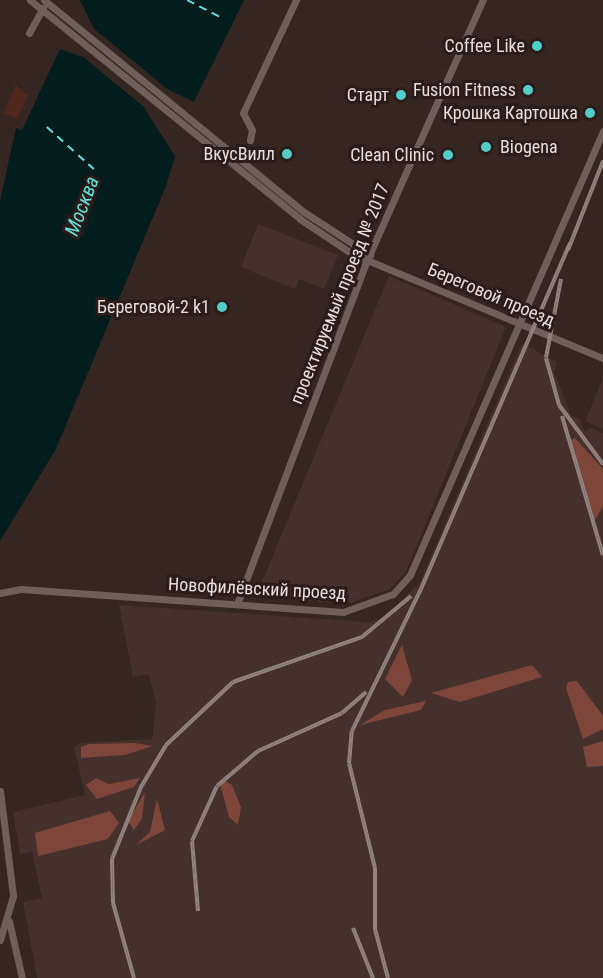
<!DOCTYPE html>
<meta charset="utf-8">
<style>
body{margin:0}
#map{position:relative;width:603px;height:978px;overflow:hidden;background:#352622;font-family:"Roboto Condensed",sans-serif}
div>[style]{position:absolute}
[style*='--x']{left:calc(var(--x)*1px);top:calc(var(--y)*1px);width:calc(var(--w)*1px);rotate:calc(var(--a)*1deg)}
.built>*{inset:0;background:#45302b}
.green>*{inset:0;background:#50261d}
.forest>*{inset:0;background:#7e463a}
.water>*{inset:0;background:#031d1c}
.pier>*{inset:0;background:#352622}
.ferry>*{height:1.5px;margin-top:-0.75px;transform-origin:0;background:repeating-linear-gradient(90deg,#66e0db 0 8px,transparent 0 14px)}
.minor>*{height:7px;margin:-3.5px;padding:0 3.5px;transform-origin:3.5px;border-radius:3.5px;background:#6f5e59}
.rail>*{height:4px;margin-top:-2px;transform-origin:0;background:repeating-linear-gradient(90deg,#2b1c19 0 4.5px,#918481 0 9px);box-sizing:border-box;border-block:2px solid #918481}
.dots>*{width:16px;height:16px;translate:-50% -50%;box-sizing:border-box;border:3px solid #2b1c19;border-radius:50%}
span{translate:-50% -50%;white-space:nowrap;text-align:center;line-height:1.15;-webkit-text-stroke:6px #2b1c19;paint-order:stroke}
.poi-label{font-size:18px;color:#e8dedb}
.right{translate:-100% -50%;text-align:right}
.left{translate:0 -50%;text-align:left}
.street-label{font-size:18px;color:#e8dedb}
.water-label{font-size:20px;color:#66e0db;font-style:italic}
</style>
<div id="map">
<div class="built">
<i style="clip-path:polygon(258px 224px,338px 255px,324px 289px,299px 279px,295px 289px,241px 267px)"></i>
<i style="clip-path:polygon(389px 276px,506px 327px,406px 572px,390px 589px,346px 604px,256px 596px)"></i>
<i style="clip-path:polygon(522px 343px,557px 362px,554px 372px,571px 415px,580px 419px,585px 432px,590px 428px,603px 433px,603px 978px,37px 978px,23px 902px,42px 898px,32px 852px,20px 854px,13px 812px,85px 795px,74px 747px,81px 743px,152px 739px,156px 704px,149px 674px,133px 677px,119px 605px,369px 622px,385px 617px,420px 582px)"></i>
<i style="clip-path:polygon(603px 378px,603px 429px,585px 421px)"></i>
</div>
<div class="green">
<i style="clip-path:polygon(16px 85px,28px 96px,17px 119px,3px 113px)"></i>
</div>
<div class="forest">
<i style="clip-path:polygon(575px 438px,603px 469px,603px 506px,595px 520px,575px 459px,570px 440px)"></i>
<i style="clip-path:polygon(402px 645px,412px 680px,403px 697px,385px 679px)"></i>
<i style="clip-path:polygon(532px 665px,542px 677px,460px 702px,431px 693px)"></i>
<i style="clip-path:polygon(577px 681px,603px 716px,603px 729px,583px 739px,566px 688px,568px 682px)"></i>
<i style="clip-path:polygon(426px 701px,421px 710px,360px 725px,385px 710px)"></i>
<i style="clip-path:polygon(603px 741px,603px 766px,587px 767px,583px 747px)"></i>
<i style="clip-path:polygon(89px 744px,134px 743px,153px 746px,125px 755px,81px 758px,81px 747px)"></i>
<i style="clip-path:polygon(96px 778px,109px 784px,140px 778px,134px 787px,97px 799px,86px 785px)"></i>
<i style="clip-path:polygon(225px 781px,232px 785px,241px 807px,238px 825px,229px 817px,220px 784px)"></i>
<i style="clip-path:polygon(145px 792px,142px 818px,134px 830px,128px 821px)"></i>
<i style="clip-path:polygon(157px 799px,165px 830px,136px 845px,150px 832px)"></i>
<i style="clip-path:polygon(110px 811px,119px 823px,108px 839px,38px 856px,35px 833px)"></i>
</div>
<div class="water">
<i style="clip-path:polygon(80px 0,244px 0,194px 102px,165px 88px,144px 108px,175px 156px,166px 186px,56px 449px,0 541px,0 201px,16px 128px,22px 130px,60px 49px,83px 57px,97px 35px)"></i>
</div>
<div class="pier">
<i style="clip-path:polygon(87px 23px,177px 97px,165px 91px,149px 111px,77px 52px,82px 54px,94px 35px)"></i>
</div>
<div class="ferry">
<i style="--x:187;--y:0;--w:42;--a:27.2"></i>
<i style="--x:47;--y:127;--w:63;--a:41.8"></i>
</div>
<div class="minor">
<i style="--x:30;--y:0;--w:348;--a:39"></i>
<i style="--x:300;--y:219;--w:79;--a:33.7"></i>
<i style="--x:44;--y:0;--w:335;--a:39.2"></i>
<i style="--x:304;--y:212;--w:79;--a:33.1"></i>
<i style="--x:29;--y:33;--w:29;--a:-61"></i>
<i style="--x:250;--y:140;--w:10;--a:-79"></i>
<i style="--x:252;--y:130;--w:19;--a:-118"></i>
<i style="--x:243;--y:113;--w:125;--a:-64.9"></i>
<i style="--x:367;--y:260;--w:256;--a:22.6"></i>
<i style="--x:0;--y:593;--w:21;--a:-11"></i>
<i style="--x:21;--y:589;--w:323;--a:4.1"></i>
<i style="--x:343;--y:612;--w:53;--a:-19.8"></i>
<i style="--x:393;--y:594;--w:25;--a:-48"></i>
<i style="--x:410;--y:575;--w:484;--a:-66.5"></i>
<i style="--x:237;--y:604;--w:368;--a:-69.3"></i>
<i style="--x:367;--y:260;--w:285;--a:-66"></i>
<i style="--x:0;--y:791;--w:106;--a:82.9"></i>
<i style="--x:13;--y:896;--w:46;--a:106.5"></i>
<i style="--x:9;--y:921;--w:58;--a:77.2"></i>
</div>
<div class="rail">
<i style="--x:568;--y:250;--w:96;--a:-68.5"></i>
<i style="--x:561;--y:279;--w:80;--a:100.8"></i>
<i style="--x:546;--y:358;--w:49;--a:74.5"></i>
<i style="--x:559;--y:405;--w:74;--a:53.3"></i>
<i style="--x:562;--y:416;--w:145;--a:73.6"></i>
<i style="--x:198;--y:911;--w:70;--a:-94.9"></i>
<i style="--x:192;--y:841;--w:60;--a:-65.6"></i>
<i style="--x:217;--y:786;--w:54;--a:-40.5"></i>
<i style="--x:258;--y:751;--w:92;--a:-24.3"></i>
<i style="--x:342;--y:713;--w:32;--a:-41"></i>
<i style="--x:353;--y:928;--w:54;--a:68.2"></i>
<i style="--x:134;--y:978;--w:78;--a:-105.6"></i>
<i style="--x:113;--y:903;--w:44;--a:-91.3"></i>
<i style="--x:112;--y:859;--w:78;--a:-68.1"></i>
<i style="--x:141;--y:787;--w:49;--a:-59.2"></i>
<i style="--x:166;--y:745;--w:92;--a:-43.2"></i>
<i style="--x:233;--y:682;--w:137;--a:-19.2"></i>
<i style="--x:362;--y:637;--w:64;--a:-39.9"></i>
<i style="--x:388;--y:978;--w:51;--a:-104.9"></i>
<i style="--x:375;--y:929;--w:61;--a:-90"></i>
<i style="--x:375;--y:868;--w:108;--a:-103.9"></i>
<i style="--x:349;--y:763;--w:32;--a:-85"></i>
<i style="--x:352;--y:731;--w:158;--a:-64.1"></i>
<i style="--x:421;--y:589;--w:377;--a:-66.7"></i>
</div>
<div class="dots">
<i style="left:537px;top:46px;background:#53cdc9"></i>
<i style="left:528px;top:90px;background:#53cdc9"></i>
<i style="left:401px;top:95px;background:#53cdc9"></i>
<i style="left:590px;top:113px;background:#53cdc9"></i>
<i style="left:486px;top:147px;background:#53cdc9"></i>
<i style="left:287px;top:154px;background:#53cdc9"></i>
<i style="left:448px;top:155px;background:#53cdc9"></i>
<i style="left:222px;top:307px;background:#53cdc9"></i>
</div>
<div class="poi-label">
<span class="right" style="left:525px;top:46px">Coffee Like</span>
<span class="right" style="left:516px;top:90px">Fusion Fitness</span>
<span class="right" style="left:389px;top:95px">Старт</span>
<span class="right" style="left:578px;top:113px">Крошка Картошка</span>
<span class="left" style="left:500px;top:147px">Biogena</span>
<span class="right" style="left:275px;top:154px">ВкусВилл</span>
<span class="right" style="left:434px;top:155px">Clean Clinic</span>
<span class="right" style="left:210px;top:307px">Береговой-2 k1</span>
</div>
<div class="street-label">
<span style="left:340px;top:294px;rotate:-68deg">проектируемый проезд № 2017</span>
<span style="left:491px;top:295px;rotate:23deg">Береговой проезд</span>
<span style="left:257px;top:589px;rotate:3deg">Новофилёвский проезд</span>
</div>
<div class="water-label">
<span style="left:82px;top:206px;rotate:-69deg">Москва</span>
</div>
</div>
